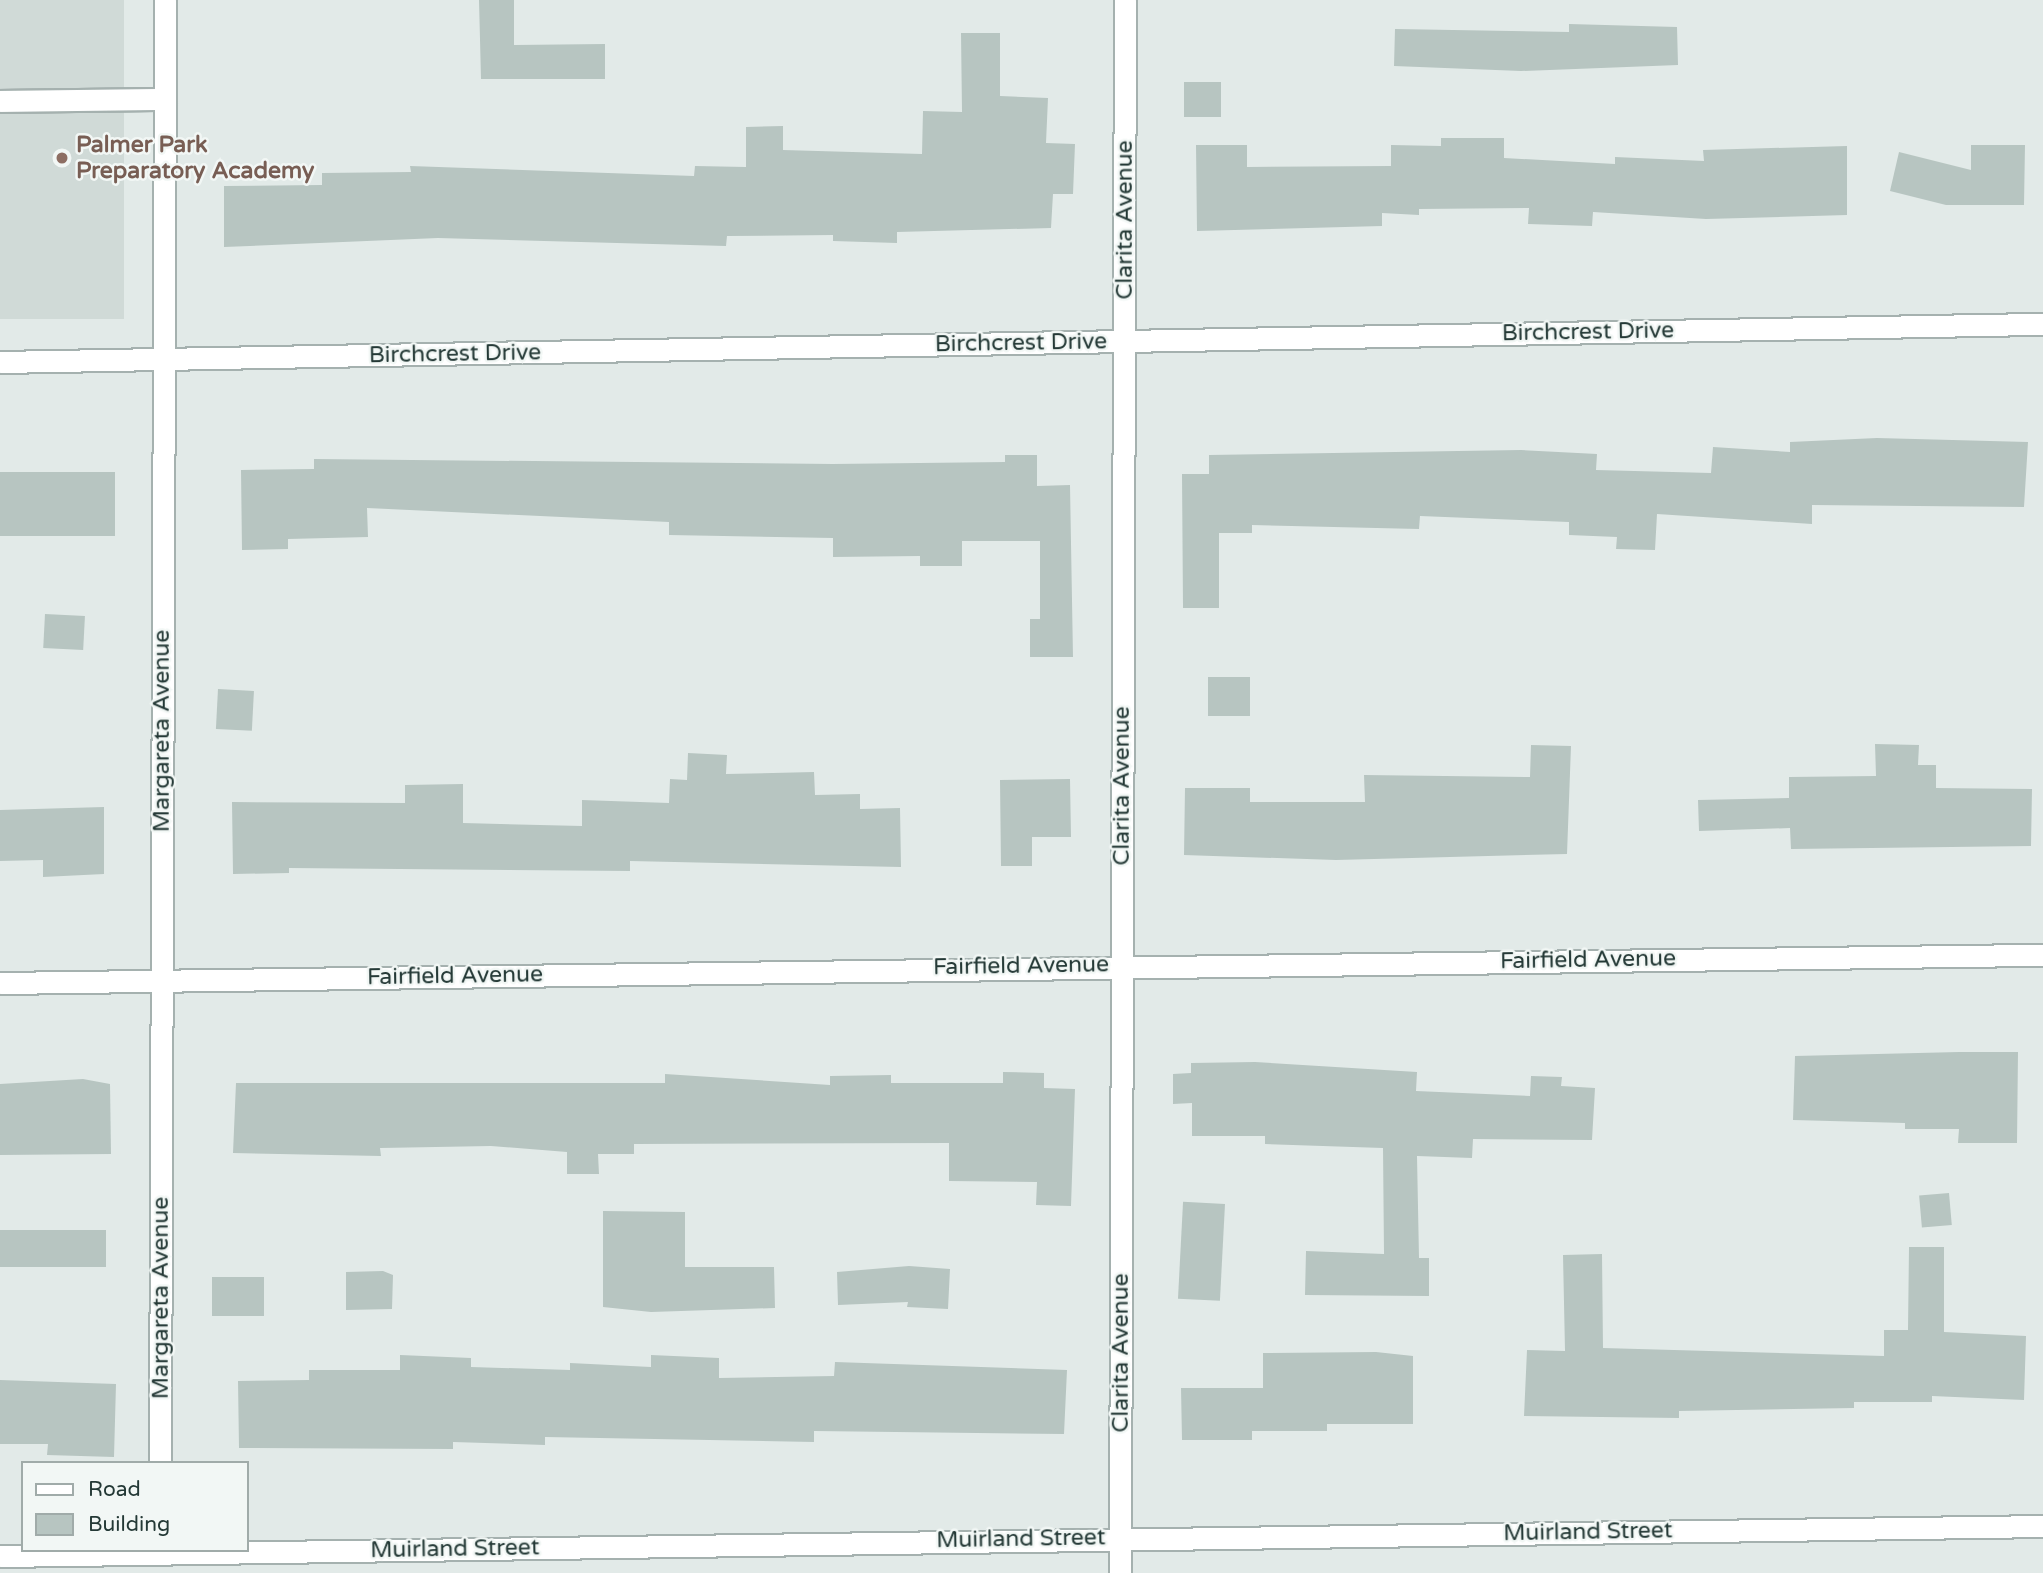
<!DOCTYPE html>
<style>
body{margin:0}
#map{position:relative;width:2043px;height:1573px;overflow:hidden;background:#e2eae8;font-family:"Varela Round",sans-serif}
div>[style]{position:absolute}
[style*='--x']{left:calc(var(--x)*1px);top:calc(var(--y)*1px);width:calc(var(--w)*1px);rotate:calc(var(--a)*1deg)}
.built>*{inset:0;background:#d0dad7;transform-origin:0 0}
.building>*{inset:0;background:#b7c5c1;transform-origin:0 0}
.roads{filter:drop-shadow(2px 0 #a5b1af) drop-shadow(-2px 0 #a5b1af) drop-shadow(0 2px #a5b1af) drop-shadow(0 -2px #a5b1af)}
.minor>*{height:21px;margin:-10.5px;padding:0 10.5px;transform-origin:10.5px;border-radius:10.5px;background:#fff}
.dots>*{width:19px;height:19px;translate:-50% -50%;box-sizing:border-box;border:4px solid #f2f7f5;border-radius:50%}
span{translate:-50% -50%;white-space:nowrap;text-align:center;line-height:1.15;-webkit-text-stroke:5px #f2f7f5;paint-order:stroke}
.education-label{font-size:23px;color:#785e54;font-weight:700}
.left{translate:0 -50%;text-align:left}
.street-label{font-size:23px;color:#243936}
.legend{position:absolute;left:21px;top:1461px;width:228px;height:91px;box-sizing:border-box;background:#f2f7f5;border:2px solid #a0aba9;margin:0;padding:9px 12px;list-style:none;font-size:21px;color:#243936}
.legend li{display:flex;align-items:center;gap:14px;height:35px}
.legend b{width:35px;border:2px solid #a0aba9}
</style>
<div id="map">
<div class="built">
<i style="left:0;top:0;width:124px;height:319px"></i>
</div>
<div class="building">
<i style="clip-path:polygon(479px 0,514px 0,514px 45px,605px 44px,605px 79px,481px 79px)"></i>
<i style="clip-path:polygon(1569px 24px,1677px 27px,1678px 65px,1521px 71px,1394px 66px,1395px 29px,1569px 32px)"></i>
<i style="clip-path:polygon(961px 33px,1000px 33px,1000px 96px,1048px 98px,1046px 143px,1075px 144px,1073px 194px,1053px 194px,1051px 228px,897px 232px,897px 243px,833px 241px,833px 235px,727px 236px,726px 246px,438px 238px,224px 247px,224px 186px,322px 185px,322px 173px,411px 172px,410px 166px,694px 176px,695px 166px,746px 167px,746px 127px,783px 126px,783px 150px,922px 154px,923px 111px,962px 112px)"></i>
<i style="left:1184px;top:82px;width:37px;height:35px"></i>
<i style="clip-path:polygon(1441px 138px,1504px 138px,1504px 158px,1615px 164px,1615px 157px,1704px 161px,1703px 150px,1847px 146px,1847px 215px,1706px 219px,1593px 212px,1592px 226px,1528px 224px,1529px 208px,1419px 209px,1419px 215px,1382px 213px,1382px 226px,1197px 231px,1196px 145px,1247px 145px,1247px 167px,1391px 166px,1391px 145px,1441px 146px)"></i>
<i style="clip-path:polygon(1971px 145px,2025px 145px,2024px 205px,1946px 205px,1890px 191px,1899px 152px,1971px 170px)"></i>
<i style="clip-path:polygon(1877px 438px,2028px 442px,2024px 507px,1812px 505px,1812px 524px,1657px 514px,1655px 550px,1616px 549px,1617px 537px,1569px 535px,1569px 522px,1420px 516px,1419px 529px,1252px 525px,1252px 533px,1219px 533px,1219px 608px,1183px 608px,1182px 474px,1209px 474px,1209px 455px,1521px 450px,1597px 454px,1596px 470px,1711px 473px,1713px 447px,1790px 452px,1790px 442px)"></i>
<i style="clip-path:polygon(1005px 455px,1037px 455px,1037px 486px,1070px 485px,1073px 657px,1030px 657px,1030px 619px,1040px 619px,1040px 541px,962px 541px,962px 566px,920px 566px,920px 556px,833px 557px,833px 538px,669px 535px,669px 522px,367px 508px,368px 537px,288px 539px,288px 549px,242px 550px,241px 470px,314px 469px,314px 459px,833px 464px,1005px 462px)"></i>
<i style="left:0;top:472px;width:115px;height:64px"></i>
<i style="left:45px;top:614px;width:40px;height:34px;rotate:3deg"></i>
<i style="left:1208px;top:677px;width:42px;height:39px"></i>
<i style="left:218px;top:689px;width:36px;height:40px;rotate:3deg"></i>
<i style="clip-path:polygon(1875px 744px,1919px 745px,1918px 765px,1936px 765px,1936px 788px,2032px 789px,2031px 846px,1791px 849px,1790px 828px,1699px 831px,1698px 800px,1789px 798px,1789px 777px,1876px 776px)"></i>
<i style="clip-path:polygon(1531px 745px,1571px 746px,1567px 854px,1336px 860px,1184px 855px,1185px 788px,1250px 788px,1250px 802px,1365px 802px,1364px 775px,1530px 777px)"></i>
<i style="clip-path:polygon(688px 753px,727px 755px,726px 774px,814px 772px,815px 795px,860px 794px,860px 809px,900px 808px,901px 867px,630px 861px,630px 871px,289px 868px,289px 873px,233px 874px,232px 802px,405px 803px,405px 785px,463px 784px,463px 823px,582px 826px,582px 800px,669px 803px,670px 779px,687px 780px)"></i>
<i style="clip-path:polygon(1070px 779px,1071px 837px,1032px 837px,1032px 866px,1001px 866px,1000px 780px)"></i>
<i style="clip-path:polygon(104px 807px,104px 874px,43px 877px,43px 860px,0 861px,0 810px)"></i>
<i style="clip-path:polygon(1959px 1052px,2018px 1052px,2017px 1143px,1958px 1143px,1959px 1129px,1905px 1129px,1905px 1123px,1793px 1120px,1795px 1056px)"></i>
<i style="clip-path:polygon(1255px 1062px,1417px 1072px,1416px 1091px,1530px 1096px,1531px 1076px,1562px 1077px,1561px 1086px,1595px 1088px,1592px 1140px,1473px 1139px,1472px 1158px,1417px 1156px,1419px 1258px,1429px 1258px,1429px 1296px,1305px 1295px,1306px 1251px,1384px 1254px,1383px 1148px,1265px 1144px,1265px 1136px,1192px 1136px,1192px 1103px,1173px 1104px,1173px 1074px,1191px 1073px,1191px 1063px)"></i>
<i style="clip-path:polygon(1003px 1072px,1044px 1073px,1044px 1088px,1075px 1089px,1071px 1206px,1036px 1205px,1037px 1182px,949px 1181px,949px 1143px,634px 1144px,634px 1154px,598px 1154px,599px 1174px,567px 1174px,567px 1152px,491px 1146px,380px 1148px,381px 1156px,233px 1153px,236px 1083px,665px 1083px,665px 1074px,830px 1085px,830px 1076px,891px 1075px,891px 1083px,1003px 1083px)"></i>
<i style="clip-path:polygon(83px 1079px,110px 1084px,111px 1154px,0 1155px,0 1084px)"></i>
<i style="left:1949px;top:1193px;width:32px;height:30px;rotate:85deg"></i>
<i style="left:1225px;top:1204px;width:97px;height:42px;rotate:93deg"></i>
<i style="clip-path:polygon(603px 1211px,685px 1212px,685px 1267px,774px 1267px,775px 1308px,651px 1312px,603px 1307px)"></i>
<i style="left:0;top:1230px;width:106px;height:37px"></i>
<i style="clip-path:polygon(1909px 1247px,1944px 1247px,1944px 1332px,2026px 1336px,2024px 1400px,1932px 1396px,1932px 1402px,1854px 1402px,1854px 1408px,1679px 1411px,1679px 1418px,1524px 1416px,1527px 1350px,1565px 1351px,1563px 1255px,1602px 1254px,1603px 1348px,1884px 1356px,1884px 1330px,1908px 1330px)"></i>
<i style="clip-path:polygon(909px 1266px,950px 1269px,948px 1309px,907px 1307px,908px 1302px,838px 1305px,837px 1272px)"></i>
<i style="clip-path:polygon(383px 1271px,393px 1275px,392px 1309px,346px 1310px,346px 1272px)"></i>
<i style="left:212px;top:1277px;width:52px;height:39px"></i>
<i style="clip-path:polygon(1376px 1352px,1413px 1356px,1413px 1424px,1327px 1424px,1327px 1431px,1252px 1431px,1252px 1440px,1182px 1440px,1181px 1388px,1263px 1388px,1263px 1353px)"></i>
<i style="clip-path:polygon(400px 1355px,471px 1358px,471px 1367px,570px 1370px,570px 1363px,651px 1367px,651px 1355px,719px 1358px,719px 1378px,834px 1376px,835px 1362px,1067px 1370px,1064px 1434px,814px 1431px,814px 1442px,545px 1437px,545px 1445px,453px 1442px,453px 1449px,239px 1448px,238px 1381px,309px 1380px,309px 1370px,400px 1370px)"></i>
<i style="clip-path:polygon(0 1380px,116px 1384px,114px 1457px,47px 1455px,48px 1444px,0 1444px)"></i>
</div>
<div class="roads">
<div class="minor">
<i style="--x:0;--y:101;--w:165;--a:-0.7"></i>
<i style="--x:0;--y:362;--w:2043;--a:-1.07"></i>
<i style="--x:0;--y:983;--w:2043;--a:-0.79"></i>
<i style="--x:160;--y:1463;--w:1463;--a:-89.8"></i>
<i style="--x:0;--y:1556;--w:2043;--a:-0.84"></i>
<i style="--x:1120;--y:1573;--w:1573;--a:-89.82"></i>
</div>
</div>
<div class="dots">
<i style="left:62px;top:158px;background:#8d6e63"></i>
</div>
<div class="education-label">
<span class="left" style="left:76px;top:158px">Palmer Park<br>Preparatory Academy</span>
</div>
<div class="street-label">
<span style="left:1125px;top:220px;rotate:-90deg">Clarita Avenue</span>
<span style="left:1588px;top:332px;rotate:-1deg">Birchcrest Drive</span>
<span style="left:1021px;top:343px;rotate:-1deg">Birchcrest Drive</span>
<span style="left:455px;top:354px;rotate:-1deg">Birchcrest Drive</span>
<span style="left:162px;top:731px;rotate:-90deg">Margareta Avenue</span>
<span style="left:1122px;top:786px;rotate:-90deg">Clarita Avenue</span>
<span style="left:1588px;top:960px;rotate:-1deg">Fairfield Avenue</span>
<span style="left:1021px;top:966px;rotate:-1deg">Fairfield Avenue</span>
<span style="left:455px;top:976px;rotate:-1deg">Fairfield Avenue</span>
<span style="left:161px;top:1298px;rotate:-90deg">Margareta Avenue</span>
<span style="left:1121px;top:1353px;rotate:-90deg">Clarita Avenue</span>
<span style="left:1588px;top:1532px;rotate:-1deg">Muirland Street</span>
<span style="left:1021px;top:1539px;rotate:-1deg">Muirland Street</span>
<span style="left:455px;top:1549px;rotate:-1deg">Muirland Street</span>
</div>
<ul class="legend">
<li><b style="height:9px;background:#fff"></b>Road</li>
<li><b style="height:19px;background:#b7c5c1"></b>Building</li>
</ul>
</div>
